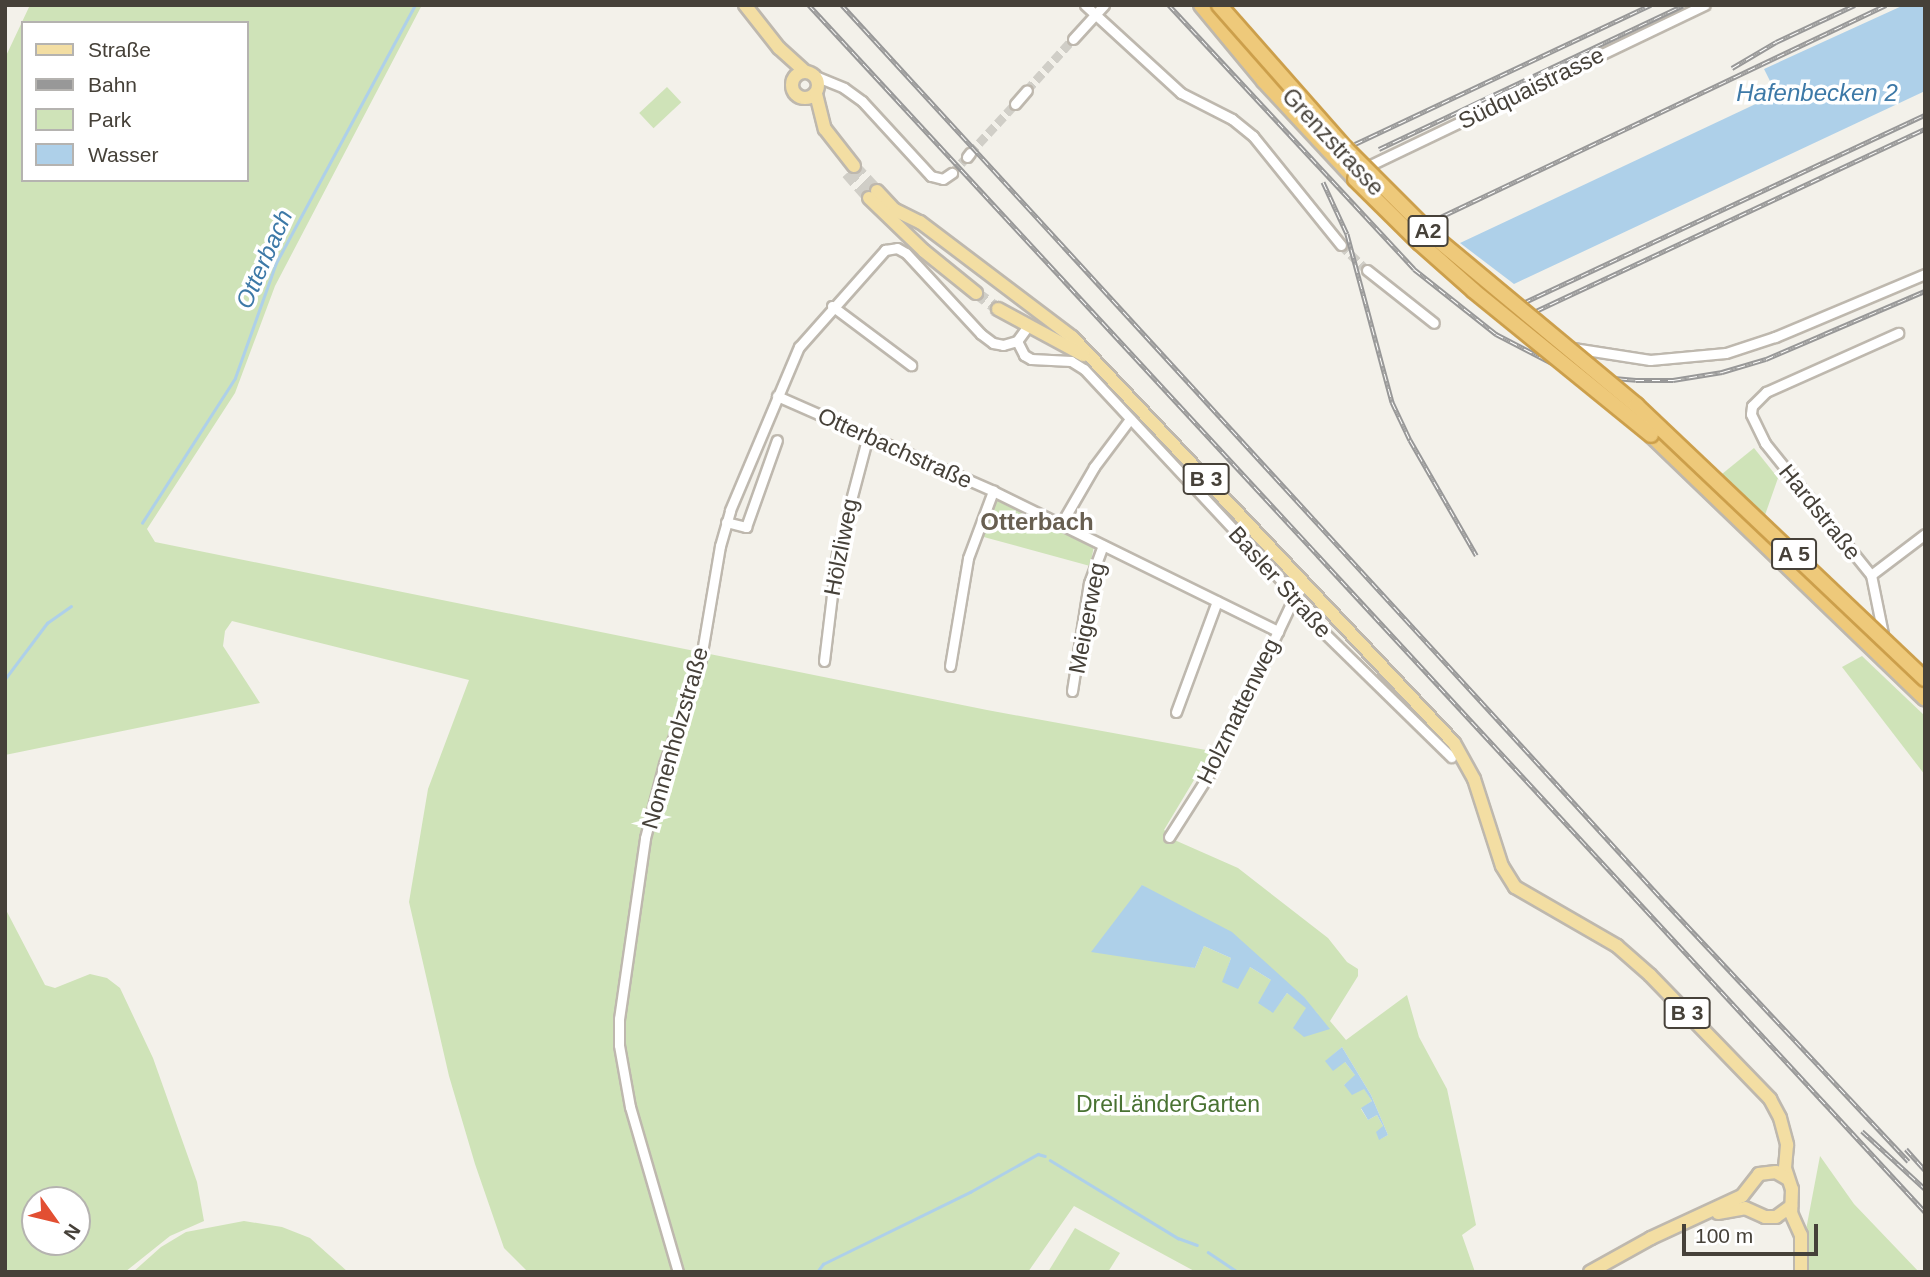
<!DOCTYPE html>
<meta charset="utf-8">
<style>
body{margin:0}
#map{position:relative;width:1930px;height:1277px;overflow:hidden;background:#f3f1ea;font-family:Arial,sans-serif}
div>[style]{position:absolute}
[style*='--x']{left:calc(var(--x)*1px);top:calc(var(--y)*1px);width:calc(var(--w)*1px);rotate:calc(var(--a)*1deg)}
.green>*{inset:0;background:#cfe3b8;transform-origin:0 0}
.water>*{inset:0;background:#aed0e9}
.stream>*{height:2.5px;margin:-1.25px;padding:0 1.25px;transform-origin:1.25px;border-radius:1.25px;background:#aed0e9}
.minor-tunnel>*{height:9px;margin-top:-4.5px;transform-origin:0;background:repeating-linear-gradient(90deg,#d0cec7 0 9px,transparent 0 13.5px)}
.major-tunnel>*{height:12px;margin-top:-6px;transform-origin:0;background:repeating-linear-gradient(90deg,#d0cec7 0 12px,transparent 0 18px)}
.roads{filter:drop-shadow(2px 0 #beb8ae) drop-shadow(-2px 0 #beb8ae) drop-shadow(0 2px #beb8ae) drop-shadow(0 -2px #beb8ae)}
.minor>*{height:9px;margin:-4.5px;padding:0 4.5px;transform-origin:4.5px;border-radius:4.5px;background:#fff}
.major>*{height:12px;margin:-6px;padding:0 6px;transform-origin:6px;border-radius:6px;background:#f3dea3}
.major>.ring{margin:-6px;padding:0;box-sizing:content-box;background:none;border:12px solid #f3dea3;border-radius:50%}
.highway>*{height:14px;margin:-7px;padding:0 7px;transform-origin:7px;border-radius:7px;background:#eec97a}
.rail>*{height:5px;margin-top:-2.5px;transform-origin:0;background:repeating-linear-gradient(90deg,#fff 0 8px,#989898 0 16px);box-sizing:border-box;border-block:2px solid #989898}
.bridges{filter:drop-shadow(2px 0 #cc9f4b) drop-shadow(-2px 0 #cc9f4b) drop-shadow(0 2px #cc9f4b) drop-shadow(0 -2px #cc9f4b)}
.highway-bridge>*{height:14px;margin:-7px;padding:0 7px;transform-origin:7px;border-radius:7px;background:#eec97a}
span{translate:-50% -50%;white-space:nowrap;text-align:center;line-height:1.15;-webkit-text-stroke:7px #fff;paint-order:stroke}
.shield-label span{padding:2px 5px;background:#fff;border:2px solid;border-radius:5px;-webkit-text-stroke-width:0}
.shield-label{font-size:21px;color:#464139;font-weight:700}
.street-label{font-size:23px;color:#464139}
.park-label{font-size:23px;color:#497232}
.water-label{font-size:24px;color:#3d79a7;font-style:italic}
.neighbourhood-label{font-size:24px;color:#685f51;font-weight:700}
.frame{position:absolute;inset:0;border:7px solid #464139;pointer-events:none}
.legend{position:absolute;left:21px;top:21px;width:228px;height:161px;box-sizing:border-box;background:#fff;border:2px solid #b5b3b0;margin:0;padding:9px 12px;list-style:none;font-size:21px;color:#464139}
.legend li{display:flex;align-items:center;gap:14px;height:35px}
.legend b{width:35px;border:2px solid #b5b3b0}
.north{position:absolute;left:21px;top:1186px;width:70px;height:70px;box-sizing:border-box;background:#fff;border:2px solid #b5b3b0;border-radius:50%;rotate:124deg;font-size:19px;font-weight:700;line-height:28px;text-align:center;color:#464139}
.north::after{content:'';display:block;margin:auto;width:24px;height:32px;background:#e24f32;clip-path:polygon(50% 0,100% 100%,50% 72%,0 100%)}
.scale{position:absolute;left:1682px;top:1224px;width:136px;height:32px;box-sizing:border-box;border:4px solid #464139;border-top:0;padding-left:9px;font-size:21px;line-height:24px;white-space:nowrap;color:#464139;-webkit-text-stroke:5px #fff;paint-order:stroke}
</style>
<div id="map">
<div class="green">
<i style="clip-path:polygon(evenodd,30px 5px,422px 5px,275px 286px,235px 393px,147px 529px,155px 542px,987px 710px,1217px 752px,1206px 773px,1200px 770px,1164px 830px,1171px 834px,1170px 838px,1238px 868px,1328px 938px,1347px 962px,1358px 969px,1358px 976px,1330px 1021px,1346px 1040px,1407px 995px,1419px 1037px,1447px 1089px,1476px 1225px,1462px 1235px,1475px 1272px,1196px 1272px,1074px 1206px,1028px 1272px,528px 1272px,504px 1248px,475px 1164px,449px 1076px,409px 902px,428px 789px,469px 680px,232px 621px,225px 631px,223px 646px,260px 703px,5px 755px,5px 58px,30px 5px,23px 23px,247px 23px,247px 180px,23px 180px,23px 23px,30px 5px,1142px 885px,1319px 1014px,1287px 993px,1273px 1012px,1271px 980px,1250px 967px,1223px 982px,1231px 958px,1204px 946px,1195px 968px,1168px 962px,1142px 885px,30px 5px,1342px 1047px,1371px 1095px,1388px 1135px,1380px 1139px,1383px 1126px,1377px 1115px,1368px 1120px,1361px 1109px,1372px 1101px,1364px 1088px,1344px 1085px,1356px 1076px,1345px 1062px,1326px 1061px,1342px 1047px)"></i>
<i style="left:667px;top:87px;width:21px;height:38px;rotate:47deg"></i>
<i style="clip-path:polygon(1754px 448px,1778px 478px,1765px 515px,1722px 474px)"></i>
<i style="clip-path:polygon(997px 498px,1094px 546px,1090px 566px,980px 536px)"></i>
<i style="clip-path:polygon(1862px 656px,1925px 716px,1925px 775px,1842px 667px)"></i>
<i style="clip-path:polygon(evenodd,5px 908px,45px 985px,55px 988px,90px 974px,107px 978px,120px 988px,153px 1058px,197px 1182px,204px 1221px,170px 1236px,125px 1272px,5px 1272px,5px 908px,35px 1200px,77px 1200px,77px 1242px,35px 1242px,35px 1200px)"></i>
<i style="clip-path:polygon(1820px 1156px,1854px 1204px,1919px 1272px,1806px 1272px,1809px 1246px,1805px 1235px)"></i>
<i style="clip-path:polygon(244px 1221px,282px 1227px,310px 1238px,348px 1272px,133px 1272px,161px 1247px,186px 1232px)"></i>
<i style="clip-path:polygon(1075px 1228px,1120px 1253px,1108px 1272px,1048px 1272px)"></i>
</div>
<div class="water">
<i style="clip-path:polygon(1904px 5px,1925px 5px,1925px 91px,1514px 284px,1460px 243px,1762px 101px,1771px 92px,1772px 85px,1764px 69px)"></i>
<i style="clip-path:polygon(1142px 885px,1232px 932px,1304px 997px,1330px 1029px,1304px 1037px,1293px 1028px,1306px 1008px,1287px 993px,1273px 1013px,1258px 1003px,1271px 980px,1250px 967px,1238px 989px,1222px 982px,1231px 958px,1204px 946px,1195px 968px,1091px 952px)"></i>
<i style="clip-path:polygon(1342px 1047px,1371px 1095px,1388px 1135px,1379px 1140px,1376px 1132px,1383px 1126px,1377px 1115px,1368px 1120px,1361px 1108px,1372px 1101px,1364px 1089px,1352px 1095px,1344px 1085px,1355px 1075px,1345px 1062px,1333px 1071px,1325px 1061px)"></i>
</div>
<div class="stream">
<i style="--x:142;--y:523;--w:172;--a:-57.3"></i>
<i style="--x:235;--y:378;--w:122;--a:-70.4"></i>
<i style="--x:276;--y:263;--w:293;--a:-61.7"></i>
<i style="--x:5;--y:679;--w:70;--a:-53.1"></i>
<i style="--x:47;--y:623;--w:29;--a:-35"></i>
<i style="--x:1050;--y:1160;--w:150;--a:31.4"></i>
<i style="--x:1178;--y:1238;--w:20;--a:20"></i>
<i style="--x:1208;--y:1252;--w:36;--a:34"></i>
<i style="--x:817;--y:1272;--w:10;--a:-53"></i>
<i style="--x:823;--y:1264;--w:164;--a:-26.1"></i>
<i style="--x:970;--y:1192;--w:78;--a:-29.2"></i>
<i style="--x:1038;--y:1154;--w:7;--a:16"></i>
</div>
<div class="minor-tunnel">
<i style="--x:1027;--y:90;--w:69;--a:-48"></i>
<i style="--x:970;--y:153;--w:67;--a:-47.4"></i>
<i style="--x:952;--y:173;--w:22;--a:-47"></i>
<i style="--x:1341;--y:245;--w:36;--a:44"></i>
</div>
<div class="major-tunnel">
<i style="--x:854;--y:166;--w:34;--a:47"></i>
<i style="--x:847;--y:173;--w:33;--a:49"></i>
<i style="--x:976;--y:293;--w:27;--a:36"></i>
</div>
<div class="roads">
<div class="minor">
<i style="--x:1085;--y:5;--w:130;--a:42.5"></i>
<i style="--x:1181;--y:93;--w:57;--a:27"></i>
<i style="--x:1232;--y:119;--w:27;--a:39"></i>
<i style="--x:1253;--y:136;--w:140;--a:51.1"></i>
<i style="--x:1235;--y:33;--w:125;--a:49.2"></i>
<i style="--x:1073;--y:39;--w:46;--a:-47.6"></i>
<i style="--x:815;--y:76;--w:31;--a:22"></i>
<i style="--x:844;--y:88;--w:22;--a:36"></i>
<i style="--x:862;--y:101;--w:102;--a:47.4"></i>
<i style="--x:931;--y:176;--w:12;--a:14"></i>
<i style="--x:943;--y:179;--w:11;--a:-34"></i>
<i style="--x:1015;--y:104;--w:18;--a:-49"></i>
<i style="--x:967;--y:157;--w:5;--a:-53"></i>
<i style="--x:1351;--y:164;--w:112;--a:45"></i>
<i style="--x:1362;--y:169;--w:380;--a:-25.6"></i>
<i style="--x:1367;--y:270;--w:85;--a:38.3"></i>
<i style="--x:832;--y:306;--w:99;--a:36.8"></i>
<i style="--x:1523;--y:323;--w:31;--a:31"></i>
<i style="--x:1017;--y:341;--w:16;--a:63"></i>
<i style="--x:1024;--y:355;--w:8;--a:30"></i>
<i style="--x:1031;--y:359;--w:40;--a:2.9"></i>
<i style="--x:1071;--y:361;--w:15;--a:32"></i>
<i style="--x:1084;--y:369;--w:309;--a:47"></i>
<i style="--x:1295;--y:595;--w:17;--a:66"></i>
<i style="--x:1302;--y:611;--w:209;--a:44.4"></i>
<i style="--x:1573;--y:348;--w:78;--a:8.9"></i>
<i style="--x:1650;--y:360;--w:76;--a:-5.3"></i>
<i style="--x:1726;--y:353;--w:52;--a:-18.1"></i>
<i style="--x:1775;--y:337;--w:163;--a:-22.8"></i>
<i style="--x:777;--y:396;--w:236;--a:23.7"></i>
<i style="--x:993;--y:491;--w:318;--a:26.2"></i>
<i style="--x:726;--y:522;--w:21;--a:14"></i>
<i style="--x:746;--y:527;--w:92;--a:-70.4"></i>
<i style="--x:1061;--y:524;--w:66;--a:-59.9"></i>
<i style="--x:1094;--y:467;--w:60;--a:-53.1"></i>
<i style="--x:1871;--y:575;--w:68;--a:-37.2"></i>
<i style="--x:1883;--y:634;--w:60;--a:-101.5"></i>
<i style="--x:1871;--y:575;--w:169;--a:-128.8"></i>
<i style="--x:1765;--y:443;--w:32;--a:-116"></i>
<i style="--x:1751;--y:414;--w:8;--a:-83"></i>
<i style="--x:1752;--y:406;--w:20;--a:-45"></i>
<i style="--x:1766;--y:392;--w:145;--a:-24.1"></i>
<i style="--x:824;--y:661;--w:109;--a:-83.1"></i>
<i style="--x:837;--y:553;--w:121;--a:-75.2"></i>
<i style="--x:950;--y:666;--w:109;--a:-80.5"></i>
<i style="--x:968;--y:558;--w:72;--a:-69.5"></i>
<i style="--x:1072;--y:691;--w:109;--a:-81.1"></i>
<i style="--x:1089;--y:583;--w:40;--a:-69.8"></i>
<i style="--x:1176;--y:712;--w:118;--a:-69.7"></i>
<i style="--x:1169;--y:837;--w:82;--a:-57.5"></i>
<i style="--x:1213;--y:768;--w:191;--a:-64.6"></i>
<i style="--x:1295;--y:595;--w:14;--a:-45"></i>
<i style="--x:678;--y:1272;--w:172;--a:-106.2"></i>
<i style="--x:630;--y:1107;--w:63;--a:-100.1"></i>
<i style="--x:619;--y:1045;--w:26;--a:-90"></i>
<i style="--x:619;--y:1019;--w:183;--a:-81.8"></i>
<i style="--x:645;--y:838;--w:76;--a:-75.6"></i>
<i style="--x:664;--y:764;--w:106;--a:-70.2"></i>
<i style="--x:700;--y:664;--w:120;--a:-80.4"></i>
<i style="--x:720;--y:546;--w:37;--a:-74"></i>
<i style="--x:730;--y:510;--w:177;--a:-67.1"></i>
<i style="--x:799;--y:347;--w:130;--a:-48.4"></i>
<i style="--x:885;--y:250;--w:12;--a:-9"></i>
<i style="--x:897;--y:248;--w:10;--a:29"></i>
<i style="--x:906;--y:253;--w:110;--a:47.2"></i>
<i style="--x:981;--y:334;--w:15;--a:37"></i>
<i style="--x:993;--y:343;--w:10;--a:11"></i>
<i style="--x:1003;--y:345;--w:15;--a:-16"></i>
<i style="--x:1017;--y:341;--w:17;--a:-54"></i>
</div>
<div class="major">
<i style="--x:745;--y:5;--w:55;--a:51.7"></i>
<i style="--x:779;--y:48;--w:36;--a:42"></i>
<i class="ring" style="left:792px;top:72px;width:14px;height:14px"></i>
<i style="--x:816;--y:94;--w:36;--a:76"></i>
<i style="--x:825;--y:129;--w:47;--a:51.9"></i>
<i style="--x:877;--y:191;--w:26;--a:47"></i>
<i style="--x:895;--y:210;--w:28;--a:26"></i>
<i style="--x:920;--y:222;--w:191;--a:37.1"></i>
<i style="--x:1072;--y:337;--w:557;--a:46.74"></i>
<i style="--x:1454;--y:743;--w:41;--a:60.9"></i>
<i style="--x:1474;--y:779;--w:91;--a:72.2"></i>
<i style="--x:1502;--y:866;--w:25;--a:58"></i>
<i style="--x:1515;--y:887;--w:118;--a:30"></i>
<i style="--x:1617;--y:946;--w:44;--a:41.3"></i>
<i style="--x:1650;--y:975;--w:173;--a:45.9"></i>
<i style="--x:1770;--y:1099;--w:21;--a:62"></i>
<i style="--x:1780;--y:1118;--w:28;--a:75"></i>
<i style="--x:1787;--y:1145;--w:23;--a:95"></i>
<i style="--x:1785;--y:1168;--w:22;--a:72"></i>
<i style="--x:1792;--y:1189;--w:24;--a:92"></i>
<i style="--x:1791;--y:1213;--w:24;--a:66"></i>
<i style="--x:1801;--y:1235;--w:37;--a:90"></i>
<i style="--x:869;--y:198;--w:76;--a:43.9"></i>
<i style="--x:924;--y:251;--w:67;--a:38.9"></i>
<i style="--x:998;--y:309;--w:97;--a:28.4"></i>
<i style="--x:1718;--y:1213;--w:27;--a:-10"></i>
<i style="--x:1745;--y:1208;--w:22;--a:24"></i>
<i style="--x:1765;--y:1217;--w:11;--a:0"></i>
<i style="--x:1776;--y:1217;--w:19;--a:-36"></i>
<i style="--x:1590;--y:1272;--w:70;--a:-29.1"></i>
<i style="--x:1651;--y:1238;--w:100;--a:-24.8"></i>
<i style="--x:1742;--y:1196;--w:28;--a:-52"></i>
<i style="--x:1759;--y:1174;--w:17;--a:-7"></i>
<i style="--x:1776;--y:1172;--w:12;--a:31"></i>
</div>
<div class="highway">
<i style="--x:1201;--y:5;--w:99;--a:50.3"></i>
<i style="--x:1264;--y:81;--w:134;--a:47.1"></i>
<i style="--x:1651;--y:435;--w:380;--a:43.9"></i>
</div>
</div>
<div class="rail">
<i style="--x:809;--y:5;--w:1644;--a:47.24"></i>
<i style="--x:842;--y:5;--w:1216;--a:47.47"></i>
<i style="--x:1664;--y:901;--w:357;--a:46.8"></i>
<i style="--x:1169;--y:5;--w:360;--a:47.1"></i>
<i style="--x:1414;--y:269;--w:105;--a:38.4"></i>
<i style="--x:1496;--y:334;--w:63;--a:27.4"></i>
<i style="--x:1552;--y:363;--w:53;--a:15.4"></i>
<i style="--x:1603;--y:377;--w:33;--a:5"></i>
<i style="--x:1636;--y:380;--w:37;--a:0"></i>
<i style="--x:1673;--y:380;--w:50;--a:-9.3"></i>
<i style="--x:1722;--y:372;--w:46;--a:-16.5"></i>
<i style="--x:1766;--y:359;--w:173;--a:-23.2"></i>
<i style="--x:1732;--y:68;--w:51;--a:-30.6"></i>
<i style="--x:1776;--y:42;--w:87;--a:-25.1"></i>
<i style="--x:1355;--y:144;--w:327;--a:-25.2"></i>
<i style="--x:1379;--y:149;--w:336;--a:-25.3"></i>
<i style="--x:1323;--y:182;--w:57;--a:65.2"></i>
<i style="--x:1347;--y:234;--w:174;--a:75"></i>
<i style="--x:1392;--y:402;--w:42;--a:64.7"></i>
<i style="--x:1410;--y:440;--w:133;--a:60.1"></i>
<i style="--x:1430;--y:222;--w:505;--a:-25.45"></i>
<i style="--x:1523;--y:303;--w:444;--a:-25.1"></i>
<i style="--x:1536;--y:311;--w:429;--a:-25.1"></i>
<i style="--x:1862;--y:1131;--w:86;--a:42.6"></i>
<i style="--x:1906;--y:1149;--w:28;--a:48"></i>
</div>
<div class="bridges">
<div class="highway-bridge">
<i style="--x:1219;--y:5;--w:192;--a:48.6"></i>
<i style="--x:1346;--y:149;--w:122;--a:45"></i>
<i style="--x:1432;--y:235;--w:266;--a:39.8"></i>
<i style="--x:1636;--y:405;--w:398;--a:43.5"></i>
<i style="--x:1355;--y:179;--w:91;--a:44.6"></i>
<i style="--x:1420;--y:243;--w:72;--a:41.6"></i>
<i style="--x:1474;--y:291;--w:228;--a:39.1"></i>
</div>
</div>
<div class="shield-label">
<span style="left:1428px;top:231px">A2</span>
<span style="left:1206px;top:479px">B 3</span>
<span style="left:1794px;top:554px">A 5</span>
<span style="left:1687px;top:1013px">B 3</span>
</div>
<div class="street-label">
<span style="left:1531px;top:88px;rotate:-26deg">Südquaistrasse</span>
<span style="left:1333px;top:142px;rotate:47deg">Grenzstrasse</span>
<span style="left:895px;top:448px;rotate:24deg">Otterbachstraße</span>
<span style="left:1820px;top:512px;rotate:51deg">Hardstraße</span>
<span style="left:841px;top:547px;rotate:-79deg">Hölzliweg</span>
<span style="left:1280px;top:582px;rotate:48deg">Basler Straße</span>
<span style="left:1087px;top:618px;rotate:-79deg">Meigerweg</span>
<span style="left:1238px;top:711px;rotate:-64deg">Holzmattenweg</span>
<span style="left:675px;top:738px;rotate:-74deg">Nonnenholzstraße</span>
</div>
<div class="park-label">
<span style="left:1168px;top:1104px">DreiLänderGarten</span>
</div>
<div class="water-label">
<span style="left:1817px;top:93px">Hafenbecken 2</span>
<span style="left:264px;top:259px;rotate:-66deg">Otterbach</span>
</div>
<div class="neighbourhood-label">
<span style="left:1037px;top:522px">Otterbach</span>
</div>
<div class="frame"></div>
<ul class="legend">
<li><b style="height:9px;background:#f3dea3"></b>Straße</li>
<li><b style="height:9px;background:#989898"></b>Bahn</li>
<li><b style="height:19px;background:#cfe3b8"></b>Park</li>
<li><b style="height:19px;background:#aed0e9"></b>Wasser</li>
</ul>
<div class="north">N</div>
<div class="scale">100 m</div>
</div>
